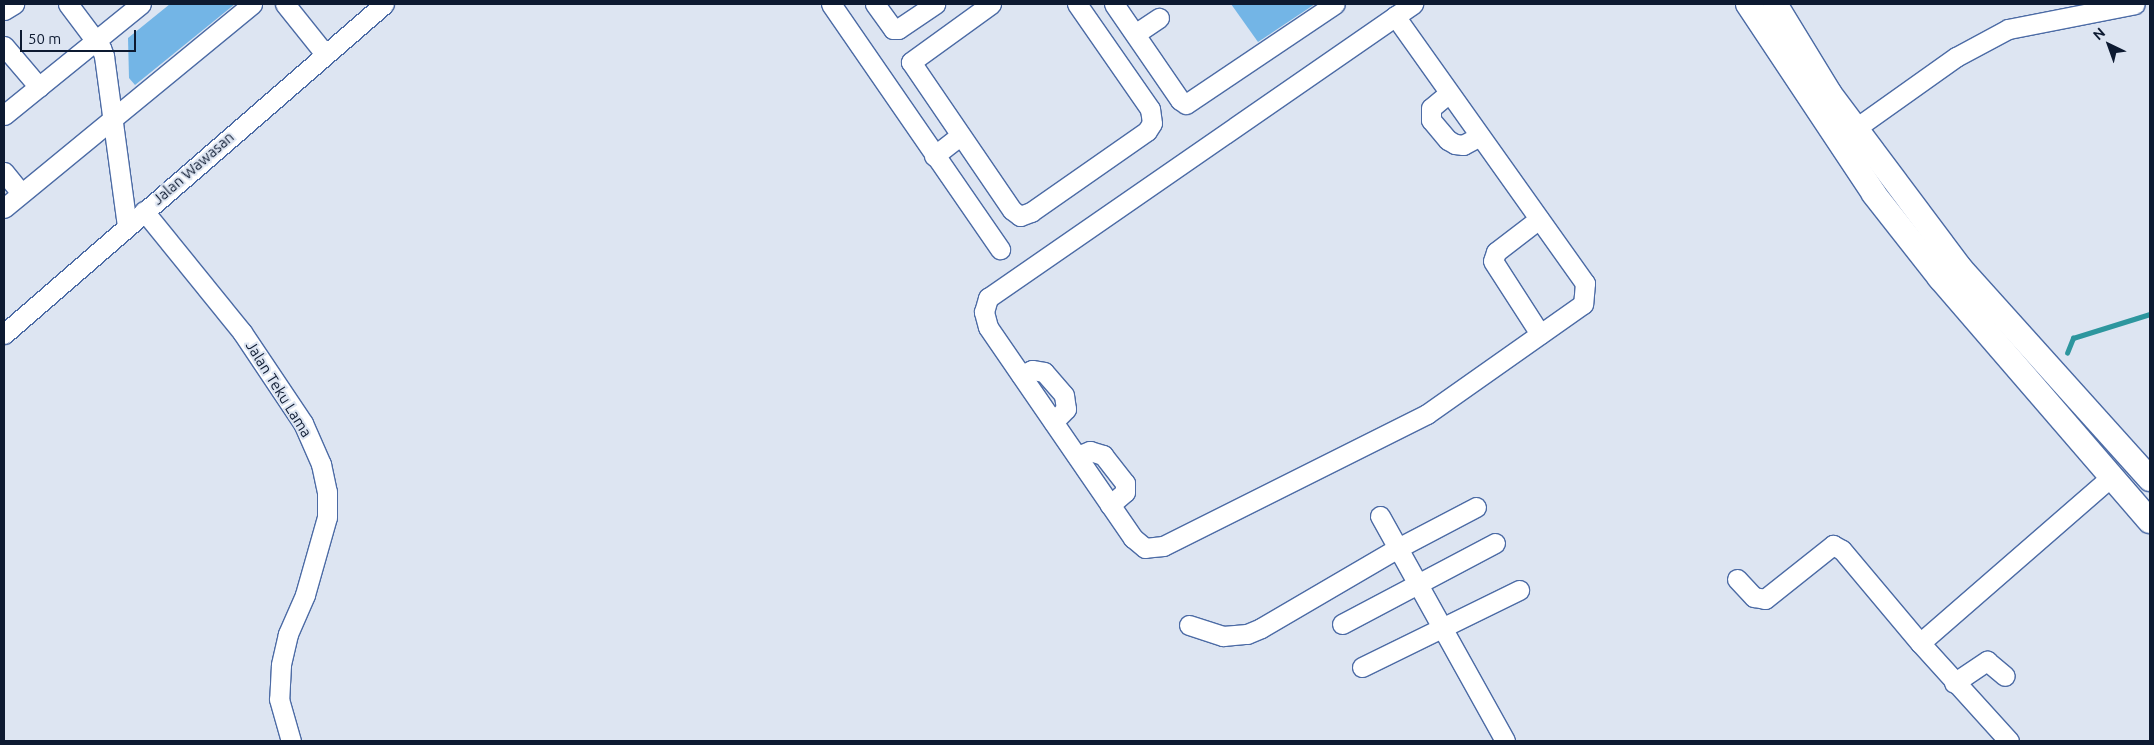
<!DOCTYPE html>
<style>
body{margin:0}
#map{position:relative;width:2154px;height:745px;overflow:hidden;background:#dde5f2;font-family:Ubuntu,sans-serif}
div>[style]{position:absolute}
[style*='--x']{left:calc(var(--x)*1px);top:calc(var(--y)*1px);width:calc(var(--w)*1px);rotate:calc(var(--a)*1deg)}
.stream>*{height:4.5px;margin:-2.25px;padding:0 2.25px;transform-origin:2.25px;border-radius:2.25px;background:#2d969e}
.building>*{inset:0;background:#73b5e6}
.roads{filter:drop-shadow(1px 0 #4c6ba5) drop-shadow(-1px 0 #4c6ba5) drop-shadow(0 1px #4c6ba5) drop-shadow(0 -1px #4c6ba5)}
.minor>*{height:19px;margin:-9.5px;padding:0 9.5px;transform-origin:9.5px;border-radius:9.5px;background:#fff}
.major>*{height:24px;margin:-12px;padding:0 12px;transform-origin:12px;border-radius:12px;background:#fff}
span{translate:-50% -50%;white-space:nowrap;text-align:center;line-height:1.15;-webkit-text-stroke:4px #dde5f2;paint-order:stroke}
.street-label{font-size:15px;color:#0d1a31}
.frame{position:absolute;inset:0;border:5px solid #0d1a31;pointer-events:none}
.north{position:absolute;left:2084px;top:20px;width:50px;height:50px;-webkit-text-stroke:4px #dde5f2;paint-order:stroke;rotate:318deg;font-size:14px;font-weight:700;line-height:20px;text-align:center;color:#0d1a31}
.north::after{content:'';display:block;margin:auto;width:18px;height:22px;background:#0d1a31;clip-path:polygon(50% 0,100% 100%,50% 72%,0 100%)}
.scale{position:absolute;left:20px;top:30px;width:116px;height:22px;box-sizing:border-box;border:2px solid #0d1a31;border-top:0;padding-left:6px;font-size:15px;line-height:18px;white-space:nowrap;color:#0d1a31;-webkit-text-stroke:4px #dde5f2;paint-order:stroke}
</style>
<div id="map">
<div class="stream">
<i style="--x:2067;--y:353;--w:16;--a:-68"></i>
<i style="--x:2073;--y:338;--w:81;--a:-17.3"></i>
</div>
<div class="building">
<i style="clip-path:polygon(170px 4px,235px 4px,135px 85px,129px 78px,128px 38px)"></i>
<i style="clip-path:polygon(1231px 4px,1315px 4px,1258px 42px)"></i>
</div>
<div class="roads">
<div class="minor">
<i style="--x:68;--y:4;--w:55;--a:53.1"></i>
<i style="--x:101;--y:48;--w:9;--a:69"></i>
<i style="--x:104;--y:56;--w:172;--a:82.3"></i>
<i style="--x:285;--y:4;--w:64;--a:51.3"></i>
<i style="--x:831;--y:4;--w:298;--a:55.4"></i>
<i style="--x:875;--y:4;--w:31;--a:54"></i>
<i style="--x:893;--y:29;--w:5;--a:0"></i>
<i style="--x:898;--y:29;--w:45;--a:-34"></i>
<i style="--x:991;--y:4;--w:99;--a:144.1"></i>
<i style="--x:911;--y:62;--w:179;--a:55.7"></i>
<i style="--x:1012;--y:210;--w:10;--a:37"></i>
<i style="--x:1020;--y:216;--w:12;--a:-20"></i>
<i style="--x:1031;--y:212;--w:141;--a:-34.9"></i>
<i style="--x:1147;--y:131;--w:9;--a:-58"></i>
<i style="--x:1152;--y:123;--w:14;--a:-98"></i>
<i style="--x:1150;--y:109;--w:128;--a:-124.8"></i>
<i style="--x:1114;--y:4;--w:116;--a:55.5"></i>
<i style="--x:1180;--y:100;--w:7;--a:34"></i>
<i style="--x:1186;--y:104;--w:179;--a:-33.9"></i>
<i style="--x:4;--y:10;--w:12;--a:-31"></i>
<i style="--x:1395;--y:16;--w:328;--a:54.6"></i>
<i style="--x:1585;--y:283;--w:21;--a:95"></i>
<i style="--x:1583;--y:304;--w:191;--a:144.8"></i>
<i style="--x:1427;--y:414;--w:295;--a:153.4"></i>
<i style="--x:1163;--y:546;--w:18;--a:174"></i>
<i style="--x:1145;--y:548;--w:16;--a:-140"></i>
<i style="--x:1133;--y:538;--w:256;--a:-124.5"></i>
<i style="--x:988;--y:327;--w:16;--a:-105"></i>
<i style="--x:984;--y:312;--w:15;--a:-74"></i>
<i style="--x:988;--y:298;--w:517;--a:-34.67"></i>
<i style="--x:1135;--y:34;--w:29;--a:-34"></i>
<i style="--x:4;--y:46;--w:54;--a:49.5"></i>
<i style="--x:1449;--y:93;--w:23;--a:140"></i>
<i style="--x:1431;--y:108;--w:12;--a:90"></i>
<i style="--x:1431;--y:120;--w:26;--a:50"></i>
<i style="--x:1448;--y:140;--w:8;--a:30"></i>
<i style="--x:1455;--y:144;--w:8;--a:7"></i>
<i style="--x:1463;--y:145;--w:19;--a:-28"></i>
<i style="--x:4;--y:115;--w:176;--a:-39"></i>
<i style="--x:1856;--y:128;--w:123;--a:-35.4"></i>
<i style="--x:1956;--y:57;--w:59;--a:-28.3"></i>
<i style="--x:2008;--y:29;--w:129;--a:-11.1"></i>
<i style="--x:934;--y:156;--w:33;--a:-38"></i>
<i style="--x:4;--y:172;--w:27;--a:51"></i>
<i style="--x:4;--y:208;--w:321;--a:-39.4"></i>
<i style="--x:144;--y:211;--w:156;--a:51"></i>
<i style="--x:242;--y:332;--w:110;--a:56.2"></i>
<i style="--x:303;--y:423;--w:45;--a:66.3"></i>
<i style="--x:321;--y:464;--w:29;--a:78"></i>
<i style="--x:327;--y:492;--w:25;--a:90"></i>
<i style="--x:327;--y:517;--w:81;--a:105.8"></i>
<i style="--x:305;--y:595;--w:43;--a:113.6"></i>
<i style="--x:288;--y:634;--w:32;--a:103"></i>
<i style="--x:281;--y:665;--w:34;--a:93"></i>
<i style="--x:279;--y:699;--w:44;--a:74.1"></i>
<i style="--x:1539;--y:219;--w:54;--a:142.5"></i>
<i style="--x:1496;--y:252;--w:9;--a:108"></i>
<i style="--x:1493;--y:261;--w:87;--a:57.2"></i>
<i style="--x:4;--y:334;--w:503;--a:-40.97"></i>
<i style="--x:1021;--y:375;--w:12;--a:-24"></i>
<i style="--x:1032;--y:370;--w:12;--a:9"></i>
<i style="--x:1044;--y:372;--w:30;--a:49"></i>
<i style="--x:1064;--y:395;--w:14;--a:82"></i>
<i style="--x:1066;--y:409;--w:18;--a:135"></i>
<i style="--x:1077;--y:456;--w:14;--a:-21"></i>
<i style="--x:1090;--y:451;--w:14;--a:17"></i>
<i style="--x:1103;--y:455;--w:36;--a:52"></i>
<i style="--x:1125;--y:483;--w:9;--a:90"></i>
<i style="--x:1125;--y:492;--w:20;--a:139"></i>
<i style="--x:1380;--y:516;--w:257;--a:60.9"></i>
<i style="--x:1737;--y:579;--w:25;--a:47"></i>
<i style="--x:1754;--y:597;--w:11;--a:10"></i>
<i style="--x:1765;--y:599;--w:87;--a:-38.5"></i>
<i style="--x:1833;--y:545;--w:10;--a:29"></i>
<i style="--x:1842;--y:550;--w:121;--a:50"></i>
<i style="--x:1342;--y:624;--w:173;--a:-27.9"></i>
<i style="--x:1189;--y:625;--w:36;--a:18"></i>
<i style="--x:1223;--y:636;--w:24;--a:-5"></i>
<i style="--x:1247;--y:634;--w:15;--a:-23"></i>
<i style="--x:1261;--y:628;--w:159;--a:-30.3"></i>
<i style="--x:1398;--y:548;--w:88;--a:-27.7"></i>
<i style="--x:1362;--y:667;--w:175;--a:-26.1"></i>
<i style="--x:1954;--y:683;--w:40;--a:-34"></i>
<i style="--x:1987;--y:661;--w:23;--a:40"></i>
<i style="--x:2009;--y:741;--w:132;--a:-132.2"></i>
<i style="--x:1920;--y:643;--w:252;--a:-41"></i>
</div>
<div class="major">
<i style="--x:1748;--y:4;--w:228;--a:56.4"></i>
<i style="--x:1874;--y:194;--w:107;--a:51.8"></i>
<i style="--x:1940;--y:278;--w:321;--a:49.2"></i>
<i style="--x:1775;--y:4;--w:105;--a:58.6"></i>
<i style="--x:1830;--y:94;--w:217;--a:53.2"></i>
<i style="--x:1960;--y:268;--w:284;--a:48"></i>
</div>
</div>
<div class="street-label">
<span style="left:193px;top:168px;rotate:-41deg">Jalan Wawasan</span>
<span style="left:279px;top:389px;rotate:58deg">Jalan Teku Lama</span>
</div>
<div class="frame"></div>
<div class="north">N</div>
<div class="scale">50 m</div>
</div>
